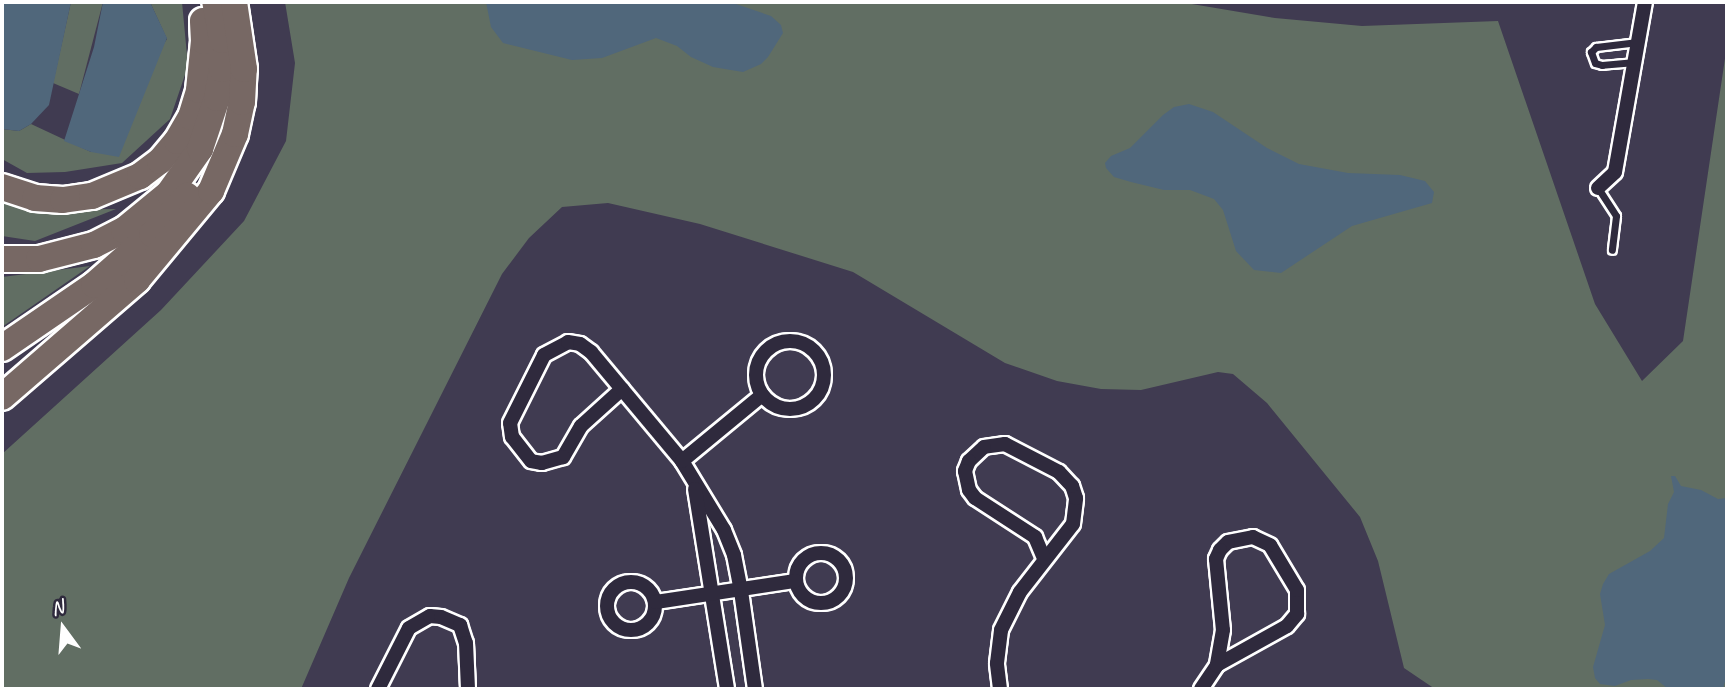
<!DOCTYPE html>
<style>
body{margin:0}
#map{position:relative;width:1729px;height:691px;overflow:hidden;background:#403b51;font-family:Caveat,sans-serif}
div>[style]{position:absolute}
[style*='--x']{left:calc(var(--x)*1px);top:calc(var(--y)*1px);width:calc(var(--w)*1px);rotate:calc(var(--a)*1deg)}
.green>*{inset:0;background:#616e63}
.water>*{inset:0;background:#50677b}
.roads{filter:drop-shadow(2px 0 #fff) drop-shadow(-2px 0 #fff) drop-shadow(0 2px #fff) drop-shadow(0 -2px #fff)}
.service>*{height:7px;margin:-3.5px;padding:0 3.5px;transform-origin:3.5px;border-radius:3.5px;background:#2f2a3d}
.minor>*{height:14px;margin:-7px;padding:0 7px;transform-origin:7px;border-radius:7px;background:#2f2a3d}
.minor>.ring{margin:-7px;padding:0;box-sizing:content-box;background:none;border:14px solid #2f2a3d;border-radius:50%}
.motorway>*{height:26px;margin:-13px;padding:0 13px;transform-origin:13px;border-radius:13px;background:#776864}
span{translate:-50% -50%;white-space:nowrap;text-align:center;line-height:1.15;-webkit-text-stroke:7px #2f2a3d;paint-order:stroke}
.frame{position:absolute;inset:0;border:4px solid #fff;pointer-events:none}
.north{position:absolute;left:28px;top:593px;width:70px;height:70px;-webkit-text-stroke:5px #2f2a3d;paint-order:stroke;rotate:344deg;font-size:19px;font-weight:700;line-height:28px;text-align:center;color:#fff}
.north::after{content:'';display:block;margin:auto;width:24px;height:32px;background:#fff;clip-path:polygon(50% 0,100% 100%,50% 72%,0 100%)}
</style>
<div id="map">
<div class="green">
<i style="clip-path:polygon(71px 2px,103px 2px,79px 94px,53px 83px)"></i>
<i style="clip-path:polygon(150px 2px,182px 2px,188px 66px,170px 119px,122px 163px,65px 172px,27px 173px,2px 159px,2px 129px,19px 131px,31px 124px,91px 152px,167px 39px)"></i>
<i style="clip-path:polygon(285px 2px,1180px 2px,1275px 18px,1362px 26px,1498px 21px,1595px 304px,1642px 381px,1683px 341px,1727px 45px,1727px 689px,1435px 689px,1404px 668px,1378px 561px,1360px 517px,1267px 403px,1233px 374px,1218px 372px,1141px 390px,1101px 389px,1057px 381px,1005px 363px,853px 272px,700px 224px,608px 203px,562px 207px,529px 238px,502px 274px,349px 578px,301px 689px,2px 689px,2px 454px,161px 310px,244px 221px,286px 141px,295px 63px)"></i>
<i style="clip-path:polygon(2px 195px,42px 210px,116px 209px,35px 241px,2px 236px)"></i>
<i style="clip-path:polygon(90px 266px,2px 327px,2px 277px)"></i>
</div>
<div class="water">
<i style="clip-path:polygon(2px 2px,71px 2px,49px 105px,31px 124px,19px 131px,2px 129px)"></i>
<i style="clip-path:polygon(103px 2px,150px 2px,167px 38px,119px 157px,91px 152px,64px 141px,94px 47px)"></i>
<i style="clip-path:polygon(486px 2px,730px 2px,771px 16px,781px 25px,783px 33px,768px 57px,761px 64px,743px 72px,713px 67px,691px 57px,677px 46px,656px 38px,602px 58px,572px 60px,503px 43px,491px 27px)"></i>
<i style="clip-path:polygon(1189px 104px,1213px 112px,1267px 148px,1299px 164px,1348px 173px,1400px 175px,1425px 181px,1434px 192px,1432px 203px,1352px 226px,1281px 273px,1254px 270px,1236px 251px,1223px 210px,1214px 199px,1190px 190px,1164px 190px,1131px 182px,1114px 177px,1106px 168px,1105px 163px,1111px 156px,1130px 148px,1163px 115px,1174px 107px)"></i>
<i style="clip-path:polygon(1671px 476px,1675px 476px,1681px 486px,1701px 490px,1718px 499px,1727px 498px,1727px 674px,1723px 689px,1668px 689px,1657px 680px,1648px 679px,1631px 680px,1615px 686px,1600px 684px,1595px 678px,1593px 667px,1605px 625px,1600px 594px,1603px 584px,1609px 574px,1650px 551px,1664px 538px,1668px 504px,1674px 492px)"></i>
</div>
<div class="roads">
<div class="service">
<i style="--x:1635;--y:62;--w:33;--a:175"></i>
<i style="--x:1602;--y:65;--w:7;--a:-164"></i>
<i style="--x:1595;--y:63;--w:12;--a:-110"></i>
<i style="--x:1591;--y:52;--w:7;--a:-45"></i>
<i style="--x:1596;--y:47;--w:42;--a:-6.8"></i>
<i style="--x:1598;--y:188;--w:33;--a:57"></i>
<i style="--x:1616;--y:216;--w:34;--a:97"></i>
</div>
<div class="minor">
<i style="--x:1598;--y:188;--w:23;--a:-43"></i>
<i style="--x:1615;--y:172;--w:173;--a:-80"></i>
<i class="ring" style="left:756px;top:341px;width:54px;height:54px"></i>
<i style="--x:622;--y:389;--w:55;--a:137.9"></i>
<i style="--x:581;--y:426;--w:36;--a:120"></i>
<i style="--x:563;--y:457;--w:22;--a:164"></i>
<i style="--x:542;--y:463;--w:11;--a:-170"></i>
<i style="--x:531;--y:461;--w:31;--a:-128"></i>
<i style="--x:512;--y:437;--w:14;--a:-98"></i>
<i style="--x:510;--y:423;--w:76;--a:-63.4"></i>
<i style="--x:544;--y:355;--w:27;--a:-28"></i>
<i style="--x:568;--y:342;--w:12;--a:9"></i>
<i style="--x:580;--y:344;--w:14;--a:36"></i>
<i style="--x:591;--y:352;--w:142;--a:50.1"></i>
<i style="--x:682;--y:461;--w:81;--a:58.7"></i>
<i style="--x:724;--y:530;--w:27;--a:68"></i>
<i style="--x:734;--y:555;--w:37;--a:79"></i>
<i style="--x:741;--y:591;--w:99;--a:81.9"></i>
<i style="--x:682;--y:461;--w:104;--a:-39.5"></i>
<i style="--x:695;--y:489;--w:203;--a:80.9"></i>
<i class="ring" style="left:796px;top:553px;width:36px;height:36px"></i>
<i class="ring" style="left:607px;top:582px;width:34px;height:34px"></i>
<i style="--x:656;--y:602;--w:141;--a:-8.6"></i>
<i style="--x:378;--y:689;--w:68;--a:-63.1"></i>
<i style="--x:409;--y:628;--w:24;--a:-30"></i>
<i style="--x:430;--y:616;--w:11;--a:5"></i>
<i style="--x:441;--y:617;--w:21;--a:23"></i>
<i style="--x:460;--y:625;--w:19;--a:72"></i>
<i style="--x:466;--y:643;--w:46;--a:87.5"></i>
<i style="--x:1000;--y:689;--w:26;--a:-97"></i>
<i style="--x:997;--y:663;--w:33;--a:-83"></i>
<i style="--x:1001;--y:630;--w:42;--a:-63.4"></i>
<i style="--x:1020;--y:592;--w:86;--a:-52.1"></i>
<i style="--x:1073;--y:524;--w:26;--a:-83"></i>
<i style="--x:1076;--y:498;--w:13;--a:-108"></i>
<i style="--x:1072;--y:486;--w:19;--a:-133"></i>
<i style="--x:1059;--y:472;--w:61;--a:-152.6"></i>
<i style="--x:1005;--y:444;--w:21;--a:172"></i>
<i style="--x:984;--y:447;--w:21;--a:137"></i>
<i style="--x:969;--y:461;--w:11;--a:112"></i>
<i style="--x:965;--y:471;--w:19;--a:78"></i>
<i style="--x:969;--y:490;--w:10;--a:53"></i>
<i style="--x:975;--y:498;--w:72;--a:33"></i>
<i style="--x:1035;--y:537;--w:23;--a:67"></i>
<i style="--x:1201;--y:689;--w:29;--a:-56"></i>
<i style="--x:1217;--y:665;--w:80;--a:-29.1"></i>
<i style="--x:1287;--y:626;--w:16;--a:-50"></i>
<i style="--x:1297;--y:614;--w:24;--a:-90"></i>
<i style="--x:1297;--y:590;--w:52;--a:-121"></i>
<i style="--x:1270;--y:545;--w:19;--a:-155"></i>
<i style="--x:1253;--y:537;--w:25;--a:169"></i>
<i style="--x:1228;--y:542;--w:11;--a:135"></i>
<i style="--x:1220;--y:550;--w:10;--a:114"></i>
<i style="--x:1216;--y:559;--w:71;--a:84.4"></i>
<i style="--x:1223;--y:630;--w:36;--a:100"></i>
</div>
<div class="motorway">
<i style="--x:2;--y:187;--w:35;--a:18"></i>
<i style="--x:35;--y:198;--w:28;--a:4"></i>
<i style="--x:63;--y:200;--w:29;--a:-8"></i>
<i style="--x:92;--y:196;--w:52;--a:-22.6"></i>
<i style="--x:140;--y:176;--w:25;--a:-37"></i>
<i style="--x:160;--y:161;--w:26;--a:-50"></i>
<i style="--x:177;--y:141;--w:28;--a:-60"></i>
<i style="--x:191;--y:117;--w:28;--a:-73"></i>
<i style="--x:199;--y:90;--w:49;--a:-84.2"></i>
<i style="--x:204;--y:41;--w:20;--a:-93"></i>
<i style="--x:2;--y:259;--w:37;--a:0"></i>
<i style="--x:39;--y:259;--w:57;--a:-14.3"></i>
<i style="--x:94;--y:245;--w:34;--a:-27"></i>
<i style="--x:124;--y:230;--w:58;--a:-39.4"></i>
<i style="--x:169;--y:193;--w:54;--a:-54.8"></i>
<i style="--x:200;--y:149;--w:54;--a:-71.6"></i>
<i style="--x:217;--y:98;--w:29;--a:-80"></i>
<i style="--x:222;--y:69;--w:29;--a:-90"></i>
<i style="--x:222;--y:40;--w:39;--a:-100"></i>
<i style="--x:2;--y:348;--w:112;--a:-34.4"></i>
<i style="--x:94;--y:285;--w:77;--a:-41.3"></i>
<i style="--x:152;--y:234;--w:52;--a:-47.4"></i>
<i style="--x:2;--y:397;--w:179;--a:-40.9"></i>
<i style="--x:137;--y:280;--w:116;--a:-50.3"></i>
<i style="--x:211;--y:191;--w:62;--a:-67.2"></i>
<i style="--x:235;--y:134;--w:33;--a:-78"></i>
<i style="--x:242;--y:102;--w:33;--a:-87"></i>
<i style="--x:244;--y:69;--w:68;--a:-98.5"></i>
</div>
</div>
<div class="frame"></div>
<div class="north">N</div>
</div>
